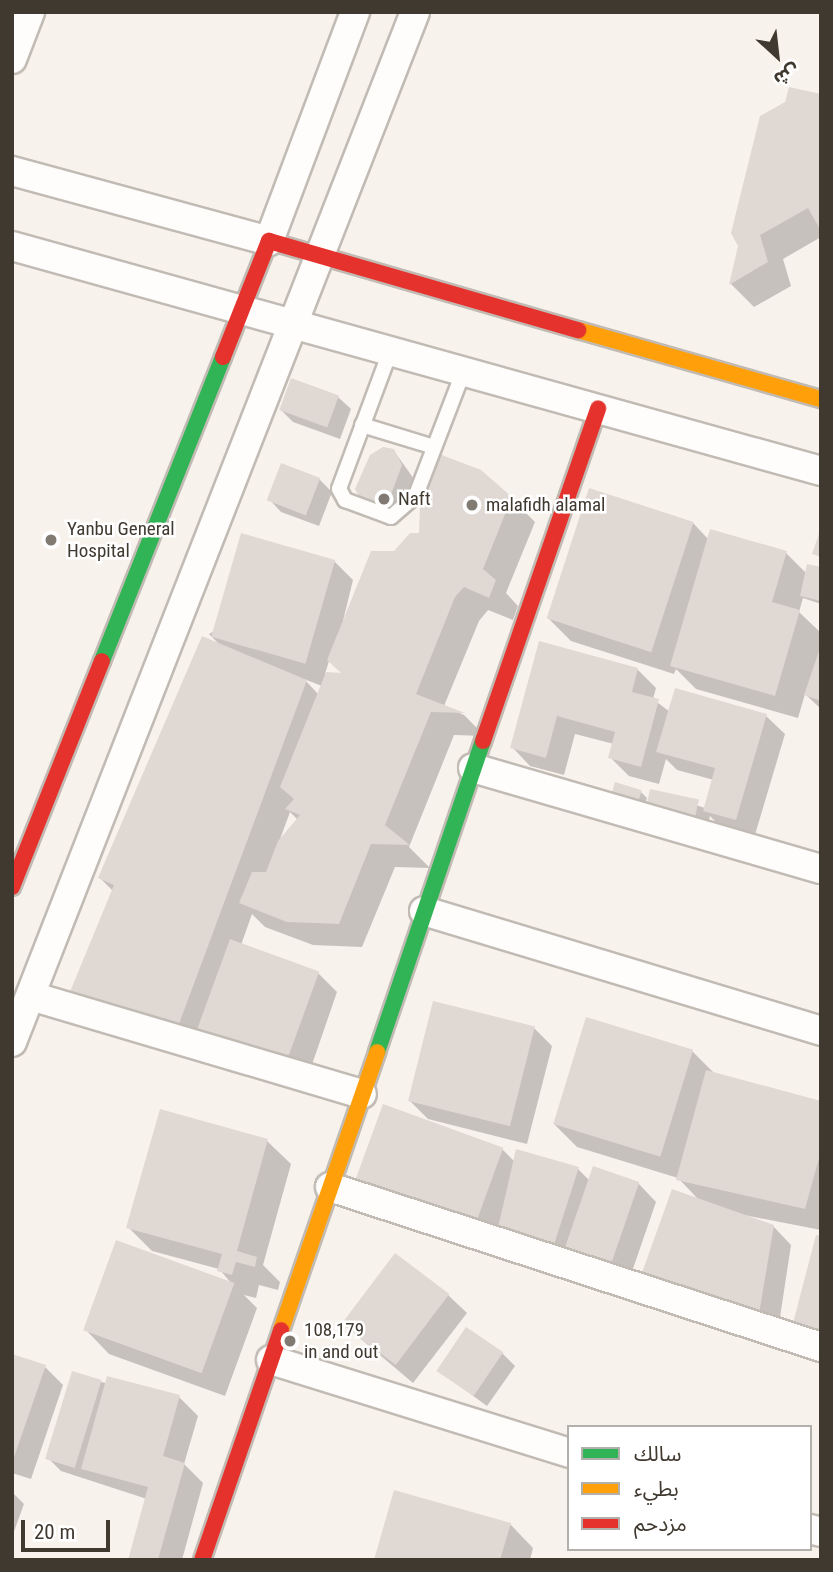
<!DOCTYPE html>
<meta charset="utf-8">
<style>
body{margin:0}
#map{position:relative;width:833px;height:1572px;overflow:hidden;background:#f8f2ec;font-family:"Roboto Condensed","Noto Sans Arabic",sans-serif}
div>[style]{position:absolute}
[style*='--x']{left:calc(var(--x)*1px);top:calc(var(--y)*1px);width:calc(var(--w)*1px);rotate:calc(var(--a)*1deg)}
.shadow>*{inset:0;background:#0003}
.building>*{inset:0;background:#dfd8d3;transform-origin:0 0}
.roads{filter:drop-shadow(2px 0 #c1bbb4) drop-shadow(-2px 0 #c1bbb4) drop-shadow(0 2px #c1bbb4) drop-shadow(0 -2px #c1bbb4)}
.lane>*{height:14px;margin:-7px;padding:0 7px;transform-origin:7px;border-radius:7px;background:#fefdfc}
.street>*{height:28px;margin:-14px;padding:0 14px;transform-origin:14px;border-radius:14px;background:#fefdfc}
.fast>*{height:16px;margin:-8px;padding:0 8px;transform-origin:8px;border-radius:8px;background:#30b455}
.slow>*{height:16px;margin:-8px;padding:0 8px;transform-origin:8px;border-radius:8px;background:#ff9f0a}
.jam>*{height:16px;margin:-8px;padding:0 8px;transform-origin:8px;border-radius:8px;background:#e5322d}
.dots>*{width:19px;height:19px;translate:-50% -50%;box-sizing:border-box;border:4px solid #fff;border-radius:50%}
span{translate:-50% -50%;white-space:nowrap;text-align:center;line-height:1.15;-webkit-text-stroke:5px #fff;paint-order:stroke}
.poi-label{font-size:19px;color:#403930}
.left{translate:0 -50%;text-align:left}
.frame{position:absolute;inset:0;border:14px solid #403930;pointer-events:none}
.legend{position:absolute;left:567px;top:1425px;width:245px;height:126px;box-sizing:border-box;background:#fff;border:2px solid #b3b0ac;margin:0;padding:9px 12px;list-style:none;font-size:21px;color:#403930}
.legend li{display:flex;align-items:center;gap:14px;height:35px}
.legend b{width:35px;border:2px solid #b3b0ac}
.north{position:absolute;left:742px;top:21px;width:70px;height:70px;-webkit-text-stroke:5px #fff;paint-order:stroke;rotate:153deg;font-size:19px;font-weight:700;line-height:28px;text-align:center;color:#403930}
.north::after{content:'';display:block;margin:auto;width:24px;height:32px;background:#403930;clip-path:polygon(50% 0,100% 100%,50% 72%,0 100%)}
.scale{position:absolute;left:21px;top:1520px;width:89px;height:32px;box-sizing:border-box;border:4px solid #403930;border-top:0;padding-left:9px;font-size:21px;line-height:24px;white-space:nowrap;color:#403930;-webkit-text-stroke:5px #fff;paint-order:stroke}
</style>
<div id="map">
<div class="shadow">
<i style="clip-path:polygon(821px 96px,821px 237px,783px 259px,791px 286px,754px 307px,731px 284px,740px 246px)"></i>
<i style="clip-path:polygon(338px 397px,351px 409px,340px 439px,293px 422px,281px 410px)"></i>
<i style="clip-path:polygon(394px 451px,414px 479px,403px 509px,375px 513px)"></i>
<i style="clip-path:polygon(319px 479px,332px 492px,319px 526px,281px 512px,269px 499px)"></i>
<i style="clip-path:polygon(evenodd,511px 498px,535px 522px,506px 593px,518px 606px,513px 620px,488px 610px,479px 621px,444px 706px,464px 715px,485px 736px,454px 735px,409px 847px,430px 868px,395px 867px,362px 947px,313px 945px,265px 927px,252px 914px,241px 945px,318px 973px,337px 992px,306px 1082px,93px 1022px,113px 891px,100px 878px,219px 644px,209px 634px,334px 561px,353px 580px,341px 629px,395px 553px,420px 535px,511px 498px,329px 661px,343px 674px,325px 674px,329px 661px,511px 498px,304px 679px,322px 686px,319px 695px,304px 679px,511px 498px,290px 812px,298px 820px,279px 842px,290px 812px)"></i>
<i style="clip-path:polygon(693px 523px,709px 540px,786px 553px,806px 573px,821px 569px,821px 604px,803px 598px,799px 612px,821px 633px,821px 709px,805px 694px,798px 718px,696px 689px,676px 669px,674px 674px,571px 641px,548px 618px)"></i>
<i style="clip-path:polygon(541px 643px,638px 670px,656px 688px,653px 699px,670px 712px,766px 716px,785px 734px,754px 838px,723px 829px,710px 816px,705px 836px,652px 791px,705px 808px,714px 780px,677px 770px,666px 759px,659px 784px,629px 776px,610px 757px,614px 744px,575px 734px,564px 775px,530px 766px,512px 747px)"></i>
<i style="clip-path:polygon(641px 792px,647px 798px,641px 815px,617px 807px)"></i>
<i style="clip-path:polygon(534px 1028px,552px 1046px,527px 1144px,428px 1119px,409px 1100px)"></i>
<i style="clip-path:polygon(692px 1051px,715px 1074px,821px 1103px,821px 1230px,739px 1214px,773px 1226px,791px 1245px,777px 1337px,658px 1302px,698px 1199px,678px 1178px,577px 1147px,554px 1124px)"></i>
<i style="clip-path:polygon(267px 1141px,291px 1164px,263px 1265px,280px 1282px,278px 1290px,259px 1285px,256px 1298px,244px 1295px,257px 1308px,225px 1396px,109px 1354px,86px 1330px,232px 1284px,219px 1269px,152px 1251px,128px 1227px)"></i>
<i style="clip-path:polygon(502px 1149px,515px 1162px,578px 1169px,590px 1181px,638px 1183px,656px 1202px,626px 1289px,374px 1206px)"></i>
<i style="clip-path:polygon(448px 1295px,467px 1313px,413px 1383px,342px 1323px)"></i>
<i style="clip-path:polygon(502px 1353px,515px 1366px,487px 1406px,439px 1371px)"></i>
<i style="clip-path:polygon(12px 1355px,45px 1367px,63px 1385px,31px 1479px,12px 1473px)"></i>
<i style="clip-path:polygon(101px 1382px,179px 1397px,198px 1416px,184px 1464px,203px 1483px,182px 1560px,129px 1560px,147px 1499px,61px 1471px,48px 1458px)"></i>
<i style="clip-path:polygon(12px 1492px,24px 1504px,12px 1537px)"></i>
<i style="clip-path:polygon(510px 1524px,533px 1548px,530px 1560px,376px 1560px)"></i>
</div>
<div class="building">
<i style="clip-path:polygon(789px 87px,821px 94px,821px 231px,808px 208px,760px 235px,768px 262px,729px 285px,738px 246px,731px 233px,760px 116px,785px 102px)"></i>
<i style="left:291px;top:378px;width:51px;height:34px;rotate:20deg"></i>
<i style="clip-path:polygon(383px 447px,394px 449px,402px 465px,390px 497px,378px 506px,361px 501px,355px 489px,370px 455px)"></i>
<i style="clip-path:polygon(439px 454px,481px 470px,512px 497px,483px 569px,496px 580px,489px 598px,464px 587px,455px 597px,416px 694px,465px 713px,431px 712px,385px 825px,410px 845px,371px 844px,339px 924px,287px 922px,239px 903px,252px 872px,266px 872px,278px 841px,300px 815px,285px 809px,294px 799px,280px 787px,326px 672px,341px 673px,327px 660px,371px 551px,394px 551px,410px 533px,419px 533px,421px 476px)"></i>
<i style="left:281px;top:463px;width:42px;height:40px;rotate:21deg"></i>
<i style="left:589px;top:488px;width:110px;height:137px;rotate:18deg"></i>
<i style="clip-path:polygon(821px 528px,821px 557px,812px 554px)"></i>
<i style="clip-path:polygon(710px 529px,787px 551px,772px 602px,800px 610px,775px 696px,670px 666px)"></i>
<i style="left:241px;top:533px;width:98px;height:108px;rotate:16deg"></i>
<i style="clip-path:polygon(807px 564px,821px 567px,821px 601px,800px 596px)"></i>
<i style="clip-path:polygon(202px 636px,307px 680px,176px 1032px,67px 999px,114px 885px,98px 878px)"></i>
<i style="clip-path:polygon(539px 641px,638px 668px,632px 692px,659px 699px,641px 767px,608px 758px,615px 732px,557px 716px,546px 758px,510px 748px)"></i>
<i style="clip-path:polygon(820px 648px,821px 648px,821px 701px,804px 695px)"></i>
<i style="clip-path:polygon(675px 688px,767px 714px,736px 820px,703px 811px,715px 768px,656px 752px)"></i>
<i style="left:615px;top:782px;width:28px;height:20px;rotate:17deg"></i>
<i style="left:650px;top:789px;width:50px;height:26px;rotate:12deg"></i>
<i style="left:230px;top:939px;width:95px;height:106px;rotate:20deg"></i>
<i style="left:433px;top:1001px;width:105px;height:103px;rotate:14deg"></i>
<i style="left:586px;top:1017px;width:112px;height:112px;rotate:17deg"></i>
<i style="clip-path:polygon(706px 1070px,821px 1101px,821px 1151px,805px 1209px,676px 1180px)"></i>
<i style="left:383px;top:1104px;width:128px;height:89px;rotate:20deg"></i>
<i style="clip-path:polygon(160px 1109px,268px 1139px,237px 1251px,257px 1257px,255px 1267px,236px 1262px,232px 1275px,217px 1271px,222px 1254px,126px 1228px)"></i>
<i style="clip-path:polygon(516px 1149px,579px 1167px,551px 1254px,497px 1232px)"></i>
<i style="left:593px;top:1166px;width:49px;height:97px;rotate:19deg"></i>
<i style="clip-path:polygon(672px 1189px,774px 1225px,758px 1320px,638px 1284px)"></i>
<i style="clip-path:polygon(816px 1235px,821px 1236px,821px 1334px,792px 1327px)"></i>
<i style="left:116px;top:1240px;width:126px;height:96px;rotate:20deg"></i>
<i style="left:395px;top:1253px;width:68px;height:89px;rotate:37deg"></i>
<i style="left:466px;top:1327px;width:45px;height:53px;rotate:34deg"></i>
<i style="clip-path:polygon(12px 1354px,46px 1365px,13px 1460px,12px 1460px)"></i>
<i style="left:72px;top:1371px;width:31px;height:92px;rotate:17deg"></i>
<i style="clip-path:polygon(107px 1376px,180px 1395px,163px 1456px,185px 1463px,158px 1560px,128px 1560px,148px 1487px,81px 1469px)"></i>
<i style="clip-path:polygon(394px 1490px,511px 1523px,500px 1560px,374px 1560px)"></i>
</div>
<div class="roads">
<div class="lane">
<i style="--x:391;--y:349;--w:149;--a:110.4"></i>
<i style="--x:339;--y:489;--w:13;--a:61"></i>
<i style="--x:345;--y:500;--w:49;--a:20.3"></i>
<i style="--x:391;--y:517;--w:33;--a:-41"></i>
<i style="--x:416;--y:495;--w:134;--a:-69"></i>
<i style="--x:362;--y:425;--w:75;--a:17"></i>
</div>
<div class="street">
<i style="--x:12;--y:59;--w:50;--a:-69"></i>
<i style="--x:12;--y:171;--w:266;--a:15.2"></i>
<i style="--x:269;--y:241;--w:245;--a:-69.4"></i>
<i style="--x:12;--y:246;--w:840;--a:15.54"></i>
<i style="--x:473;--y:768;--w:362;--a:16.2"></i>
<i style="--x:424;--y:911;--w:415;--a:16.8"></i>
<i style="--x:31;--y:996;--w:345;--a:16.5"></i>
<i style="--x:12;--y:1042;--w:1106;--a:-68.63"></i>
<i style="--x:330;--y:1187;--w:516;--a:18.05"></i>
<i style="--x:271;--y:1360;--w:312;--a:17.3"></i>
<i style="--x:810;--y:1529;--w:11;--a:15"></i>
</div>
<div class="fast">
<i style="--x:102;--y:661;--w:327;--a:-68.3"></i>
<i style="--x:377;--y:1052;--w:329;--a:-71.2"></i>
</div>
<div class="slow">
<i style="--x:578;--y:330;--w:253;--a:15.9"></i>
<i style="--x:281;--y:1330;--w:294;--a:-70.9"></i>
</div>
<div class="jam">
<i style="--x:223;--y:357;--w:125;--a:-68.4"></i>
<i style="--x:269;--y:241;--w:322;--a:16.1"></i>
<i style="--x:483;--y:741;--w:352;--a:-70.9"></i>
<i style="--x:12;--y:887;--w:243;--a:-68.3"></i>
<i style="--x:202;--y:1560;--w:243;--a:-71"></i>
</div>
</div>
<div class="dots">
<i style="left:384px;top:499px;background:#807a72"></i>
<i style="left:472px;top:505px;background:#807a72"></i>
<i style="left:51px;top:540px;background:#807a72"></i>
<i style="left:290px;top:1341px;background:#807a72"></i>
</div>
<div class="poi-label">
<span class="left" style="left:398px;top:499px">Naft</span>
<span class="left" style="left:486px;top:505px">malafidh alamal</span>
<span class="left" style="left:67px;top:540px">Yanbu General<br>Hospital</span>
<span class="left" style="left:304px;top:1341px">108,179<br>in and out</span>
</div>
<div class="frame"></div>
<ul class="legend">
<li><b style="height:9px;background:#30b455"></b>سالك</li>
<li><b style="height:9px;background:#ff9f0a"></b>بطيء</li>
<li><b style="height:9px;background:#e5322d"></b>مزدحم</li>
</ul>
<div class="north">ش</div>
<div class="scale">20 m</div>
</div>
